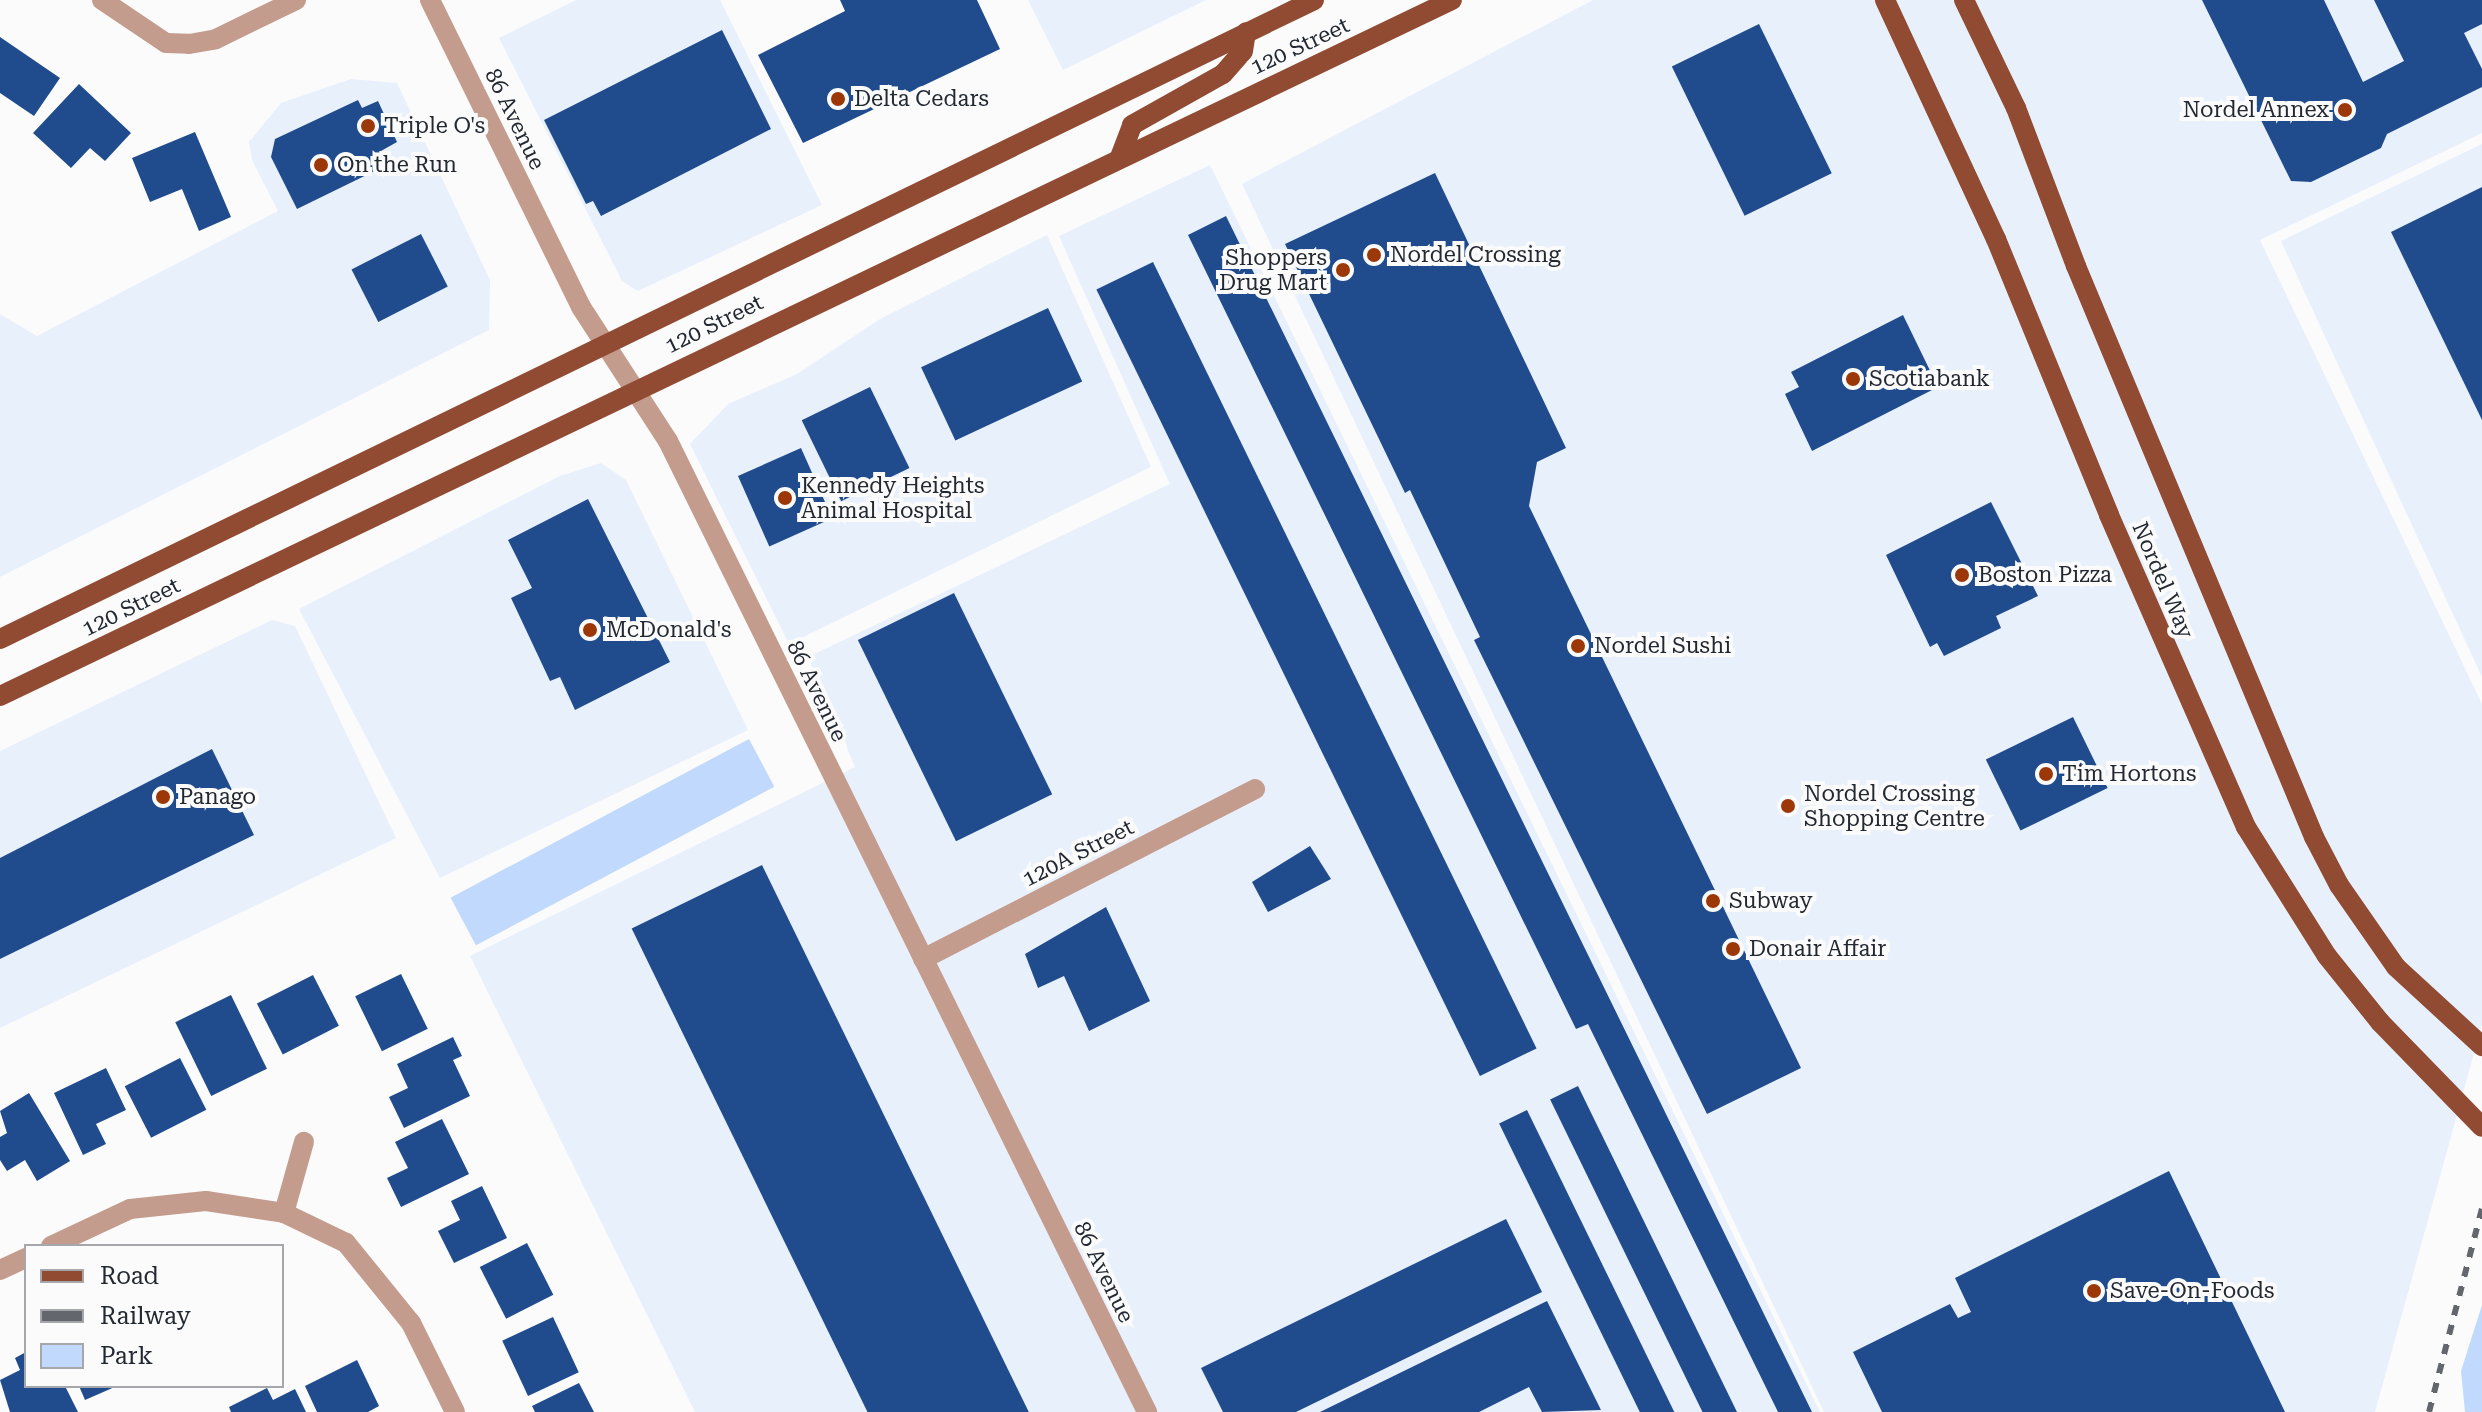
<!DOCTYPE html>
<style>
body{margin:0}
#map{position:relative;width:2482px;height:1412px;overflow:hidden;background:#fbfbfb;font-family:"Roboto Serif",serif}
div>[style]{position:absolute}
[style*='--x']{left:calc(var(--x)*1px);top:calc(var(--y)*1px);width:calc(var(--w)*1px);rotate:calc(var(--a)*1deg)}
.built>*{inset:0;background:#e8f0fc}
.green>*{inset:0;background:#c1d9fc;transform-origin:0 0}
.building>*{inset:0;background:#204c8d;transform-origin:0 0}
.minor>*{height:20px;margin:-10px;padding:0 10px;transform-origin:10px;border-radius:10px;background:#c49c8d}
.major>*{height:20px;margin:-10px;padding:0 10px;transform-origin:10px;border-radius:10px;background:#904b32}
.rail>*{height:6px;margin-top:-3px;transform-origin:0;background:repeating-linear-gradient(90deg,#63676d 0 10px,transparent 0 20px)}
.dots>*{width:22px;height:22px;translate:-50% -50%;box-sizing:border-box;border:4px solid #fbfbfb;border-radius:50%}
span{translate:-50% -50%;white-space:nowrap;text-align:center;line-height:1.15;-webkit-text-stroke:8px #fbfbfb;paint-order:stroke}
.street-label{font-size:22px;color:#232932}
.poi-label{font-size:22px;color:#232932}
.left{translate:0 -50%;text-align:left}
.right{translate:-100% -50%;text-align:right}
.legend{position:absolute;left:24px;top:1244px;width:260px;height:144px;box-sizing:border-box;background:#fbfbfb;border:2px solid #a5a7ab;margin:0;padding:10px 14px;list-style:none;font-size:24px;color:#232932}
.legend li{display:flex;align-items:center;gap:16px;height:40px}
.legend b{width:40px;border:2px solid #a5a7ab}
</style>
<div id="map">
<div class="built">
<i style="clip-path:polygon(576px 0,720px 0,822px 205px,638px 291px,622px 281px,499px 38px)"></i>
<i style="clip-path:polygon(1028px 0,1206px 0,1063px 70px)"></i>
<i style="clip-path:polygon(1593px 0,2482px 0,2482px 133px,2260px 240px,2482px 704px,2482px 1024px,2375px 1412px,1824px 1412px,1242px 184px)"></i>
<i style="clip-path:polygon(351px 79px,397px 83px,490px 280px,489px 330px,0 577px,0 314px,37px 336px,278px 211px,252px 160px,249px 142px,281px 103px)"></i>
<i style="clip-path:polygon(2482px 144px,2482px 677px,2281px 241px)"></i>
<i style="clip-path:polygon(1210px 165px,1820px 1412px,695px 1412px,470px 956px,855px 767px,808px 657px,1170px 484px,1059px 236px)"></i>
<i style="clip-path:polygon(1047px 235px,1151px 467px,789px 644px,690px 444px,728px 404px,797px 374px,880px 319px)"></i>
<i style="clip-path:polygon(601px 463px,626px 480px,748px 730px,440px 878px,299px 609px,560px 476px)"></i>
<i style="clip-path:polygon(272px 620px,295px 626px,396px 838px,0 1028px,0 751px)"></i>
</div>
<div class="green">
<i style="left:749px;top:739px;width:54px;height:338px;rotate:62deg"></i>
<i style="clip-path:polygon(2482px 1305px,2482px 1412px,2465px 1412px,2461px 1371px)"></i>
</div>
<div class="building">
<i style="clip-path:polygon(840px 0,977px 0,1000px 49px,803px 143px,758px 55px,845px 11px)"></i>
<i style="clip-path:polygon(2202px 0,2324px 0,2363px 82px,2404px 61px,2374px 0,2482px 0,2482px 24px,2464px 33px,2482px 69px,2482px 87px,2387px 134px,2381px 148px,2311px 182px,2291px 181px)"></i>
<i style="left:1759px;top:24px;width:166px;height:97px;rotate:64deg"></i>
<i style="clip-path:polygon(722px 30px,771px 129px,601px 216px,593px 201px,586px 204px,544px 120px)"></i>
<i style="clip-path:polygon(0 37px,60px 78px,34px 116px,0 93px)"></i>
<i style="clip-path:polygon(79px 84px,131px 133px,105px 161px,90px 148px,71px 168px,33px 133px)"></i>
<i style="clip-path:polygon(358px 100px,362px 108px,378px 101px,397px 142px,381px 151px,387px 165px,297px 209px,271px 157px,275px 139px)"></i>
<i style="clip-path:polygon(195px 132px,231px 217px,199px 231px,182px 189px,150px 202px,132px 158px)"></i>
<i style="clip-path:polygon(1435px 173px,1566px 448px,1537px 462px,1529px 506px,1801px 1068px,1707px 1114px,1474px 640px,1480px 637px,1410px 490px,1405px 493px,1285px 244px)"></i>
<i style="clip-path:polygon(2482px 187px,2482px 420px,2391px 232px)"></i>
<i style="clip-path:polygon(1226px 216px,1812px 1412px,1778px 1412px,1588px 1024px,1576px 1029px,1188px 235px)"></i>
<i style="left:421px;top:234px;width:59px;height:78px;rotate:63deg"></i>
<i style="left:1153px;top:262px;width:875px;height:63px;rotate:64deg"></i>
<i style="left:1048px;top:308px;width:81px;height:140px;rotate:65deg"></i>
<i style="clip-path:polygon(1903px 315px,1938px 387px,1812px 451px,1785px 394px,1799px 387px,1791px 372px)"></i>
<i style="left:870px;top:387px;width:90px;height:76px;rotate:64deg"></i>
<i style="left:801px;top:448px;width:77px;height:69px;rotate:66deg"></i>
<i style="clip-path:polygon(588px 499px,670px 662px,575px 710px,560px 677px,550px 681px,511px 598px,532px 588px,508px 540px)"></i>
<i style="clip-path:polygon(1991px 502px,2038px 596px,1996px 616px,2001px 628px,1944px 656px,1937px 643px,1930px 647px,1886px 555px)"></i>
<i style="left:954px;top:593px;width:224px;height:107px;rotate:64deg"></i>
<i style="left:2073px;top:717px;width:79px;height:97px;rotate:64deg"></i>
<i style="clip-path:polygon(212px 749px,254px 835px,0 959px,0 858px)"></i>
<i style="clip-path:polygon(1310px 846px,1331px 879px,1268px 912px,1252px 882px)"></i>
<i style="left:762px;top:865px;width:609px;height:145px;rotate:64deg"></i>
<i style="clip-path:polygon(1106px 907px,1150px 1001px,1089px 1031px,1064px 976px,1038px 988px,1025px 954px)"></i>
<i style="left:401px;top:974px;width:61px;height:51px;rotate:64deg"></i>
<i style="left:313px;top:975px;width:57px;height:63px;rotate:63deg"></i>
<i style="left:231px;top:995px;width:82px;height:62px;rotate:64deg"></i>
<i style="clip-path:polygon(453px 1037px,462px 1056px,453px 1060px,470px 1096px,404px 1128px,389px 1097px,408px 1088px,397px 1064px)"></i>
<i style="left:180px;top:1058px;width:58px;height:62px;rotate:63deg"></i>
<i style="clip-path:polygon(106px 1068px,126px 1110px,96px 1124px,106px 1144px,83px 1155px,54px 1093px)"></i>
<i style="left:1578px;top:1086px;width:363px;height:31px;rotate:64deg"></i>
<i style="clip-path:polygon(29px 1093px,70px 1161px,37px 1181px,25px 1160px,7px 1171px,0 1160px,0 1137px,7px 1133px,0 1111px)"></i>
<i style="left:1527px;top:1110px;width:336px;height:31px;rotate:64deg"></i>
<i style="clip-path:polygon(442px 1119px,469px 1174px,401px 1207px,387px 1178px,408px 1168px,395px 1142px)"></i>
<i style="clip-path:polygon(2169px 1171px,2285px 1412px,1882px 1412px,1853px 1352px,1950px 1304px,1958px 1318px,1971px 1312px,1955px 1278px)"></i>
<i style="clip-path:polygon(482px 1186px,507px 1238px,454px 1263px,438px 1231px,460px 1220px,451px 1201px)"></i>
<i style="clip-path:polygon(1506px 1219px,1542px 1292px,1296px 1412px,1223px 1412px,1201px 1368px)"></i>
<i style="left:527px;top:1243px;width:58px;height:53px;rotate:63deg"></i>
<i style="clip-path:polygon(1547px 1301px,1601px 1410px,1542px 1412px,1529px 1387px,1479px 1412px,1320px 1412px)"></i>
<i style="left:553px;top:1317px;width:61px;height:56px;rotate:65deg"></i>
<i style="clip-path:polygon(26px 1352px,26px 1386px,65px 1386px,78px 1412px,10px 1412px,0 1380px,20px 1370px,15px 1358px)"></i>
<i style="clip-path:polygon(357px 1360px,379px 1406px,368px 1412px,317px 1412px,305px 1386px)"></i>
<i style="clip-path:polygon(579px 1383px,594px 1412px,535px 1412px,532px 1406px)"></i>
<i style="clip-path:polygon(79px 1386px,117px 1386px,85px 1400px)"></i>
<i style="clip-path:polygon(267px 1388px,273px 1400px,295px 1389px,306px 1412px,231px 1412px,229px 1407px)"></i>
</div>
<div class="minor">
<i style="--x:102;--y:0;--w:77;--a:33.9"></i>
<i style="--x:166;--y:43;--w:23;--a:2"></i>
<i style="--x:189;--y:44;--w:27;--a:-10"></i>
<i style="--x:216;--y:39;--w:89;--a:-26"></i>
<i style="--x:430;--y:0;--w:342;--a:63.8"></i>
<i style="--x:581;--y:307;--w:160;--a:57"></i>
<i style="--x:668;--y:441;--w:1083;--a:63.74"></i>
<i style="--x:923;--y:959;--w:373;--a:-27.1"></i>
<i style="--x:284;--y:1213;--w:74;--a:-74.3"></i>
<i style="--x:51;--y:1246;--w:87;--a:-25.1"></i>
<i style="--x:130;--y:1209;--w:76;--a:-6"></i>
<i style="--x:206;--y:1201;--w:79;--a:8.7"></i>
<i style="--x:284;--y:1213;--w:69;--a:25.8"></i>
<i style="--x:346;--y:1243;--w:103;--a:50.9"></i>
<i style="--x:411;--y:1323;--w:99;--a:63.7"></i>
<i style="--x:0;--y:1270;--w:29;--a:-25"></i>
</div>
<div class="major">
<i style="--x:1885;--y:0;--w:264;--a:65.1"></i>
<i style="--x:1996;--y:239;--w:298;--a:67.7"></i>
<i style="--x:2109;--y:515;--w:341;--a:66.3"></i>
<i style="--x:2246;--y:827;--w:152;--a:57.9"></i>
<i style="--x:2327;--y:956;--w:85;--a:51.2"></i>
<i style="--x:2380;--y:1022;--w:146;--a:45.8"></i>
<i style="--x:1964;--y:0;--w:120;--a:64.3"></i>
<i style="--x:2016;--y:108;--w:169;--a:69.2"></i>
<i style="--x:2076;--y:266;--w:619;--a:67.37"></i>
<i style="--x:2314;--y:837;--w:54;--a:62.5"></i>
<i style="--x:2339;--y:885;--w:100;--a:55.2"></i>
<i style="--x:2396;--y:967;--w:117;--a:42.6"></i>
<i style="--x:1120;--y:157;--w:34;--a:-69"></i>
<i style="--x:1132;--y:125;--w:104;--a:-29.3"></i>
<i style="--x:1223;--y:74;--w:30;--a:-49"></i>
<i style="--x:1243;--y:51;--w:19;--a:-81"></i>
<i style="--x:0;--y:639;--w:1461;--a:-25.93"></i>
<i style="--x:0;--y:696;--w:1610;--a:-25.61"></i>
</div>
<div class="rail">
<i style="--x:2429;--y:1412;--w:210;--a:-75.4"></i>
</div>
<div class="dots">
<i style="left:838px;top:99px;background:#9c3708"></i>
<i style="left:2345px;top:110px;background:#9c3708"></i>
<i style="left:368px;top:126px;background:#9c3708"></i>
<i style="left:321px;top:165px;background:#9c3708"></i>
<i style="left:1374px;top:255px;background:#9c3708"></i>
<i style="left:1343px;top:270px;background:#9c3708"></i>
<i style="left:1853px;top:379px;background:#9c3708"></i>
<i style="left:785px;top:498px;background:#9c3708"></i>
<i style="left:1962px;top:575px;background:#9c3708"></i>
<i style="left:590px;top:630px;background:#9c3708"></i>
<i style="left:1578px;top:646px;background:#9c3708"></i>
<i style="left:2046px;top:774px;background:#9c3708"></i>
<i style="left:163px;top:797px;background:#9c3708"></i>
<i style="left:1788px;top:806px;background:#9c3708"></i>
<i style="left:1713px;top:901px;background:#9c3708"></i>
<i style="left:1733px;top:949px;background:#9c3708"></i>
<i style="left:2094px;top:1291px;background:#9c3708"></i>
</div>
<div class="street-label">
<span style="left:1300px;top:46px;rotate:-25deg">120 Street</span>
<span style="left:515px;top:119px;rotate:64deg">86 Avenue</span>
<span style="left:714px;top:324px;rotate:-26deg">120 Street</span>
<span style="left:2163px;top:580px;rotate:67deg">Nordel Way</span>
<span style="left:131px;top:607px;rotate:-26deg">120 Street</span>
<span style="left:817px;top:691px;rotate:64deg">86 Avenue</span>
<span style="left:1078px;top:853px;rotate:-27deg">120A Street</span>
<span style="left:1104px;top:1272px;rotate:64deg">86 Avenue</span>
</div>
<div class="poi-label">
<span class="left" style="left:854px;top:99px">Delta Cedars</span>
<span class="right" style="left:2329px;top:110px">Nordel Annex</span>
<span class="left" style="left:384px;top:126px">Triple O's</span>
<span class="left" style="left:337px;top:165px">On the Run</span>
<span class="left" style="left:1390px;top:255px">Nordel Crossing</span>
<span class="right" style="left:1327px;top:270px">Shoppers<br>Drug Mart</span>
<span class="left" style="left:1869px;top:379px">Scotiabank</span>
<span class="left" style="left:801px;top:498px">Kennedy Heights<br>Animal Hospital</span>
<span class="left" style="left:1978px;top:575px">Boston Pizza</span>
<span class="left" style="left:606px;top:630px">McDonald's</span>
<span class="left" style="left:1594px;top:646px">Nordel Sushi</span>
<span class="left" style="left:2062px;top:774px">Tim Hortons</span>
<span class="left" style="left:1804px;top:806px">Nordel Crossing<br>Shopping Centre</span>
<span class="left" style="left:179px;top:797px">Panago</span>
<span class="left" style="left:1729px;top:901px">Subway</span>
<span class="left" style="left:1749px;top:949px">Donair Affair</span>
<span class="left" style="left:2110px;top:1291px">Save-On-Foods</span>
</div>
<ul class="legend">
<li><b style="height:10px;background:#904b32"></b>Road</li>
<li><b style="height:10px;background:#63676d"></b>Railway</li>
<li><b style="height:22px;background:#c1d9fc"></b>Park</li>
</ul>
</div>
